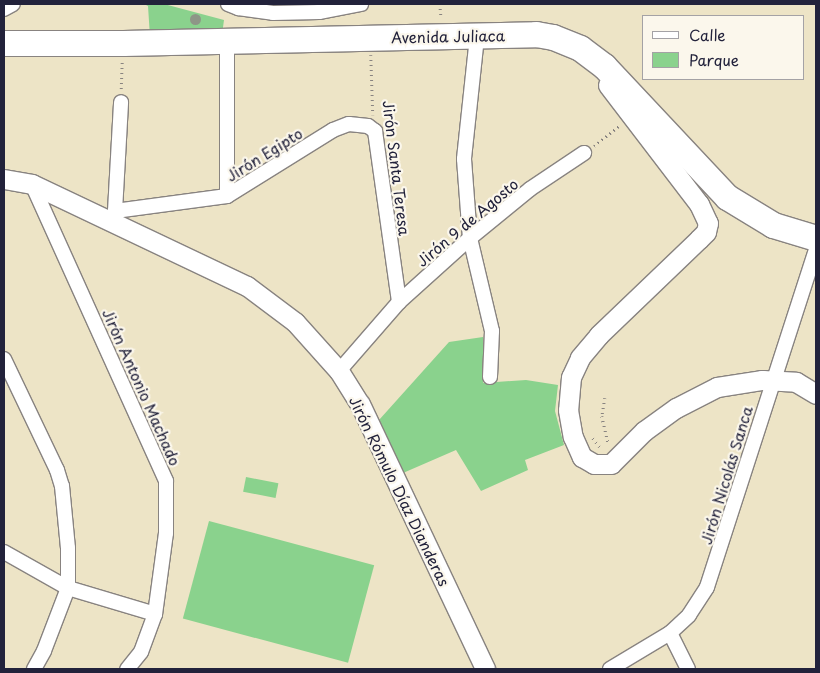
<!DOCTYPE html>
<meta charset="utf-8">
<style>
body{margin:0}
#map{position:relative;width:820px;height:673px;overflow:hidden;background:#ede4c6;font-family:"Playpen Sans",sans-serif}
div>[style]{position:absolute}
[style*='--x']{left:calc(var(--x)*1px);top:calc(var(--y)*1px);width:calc(var(--w)*1px);rotate:calc(var(--a)*1deg)}
.green>*{inset:0;background:#8ad28d;transform-origin:0 0}
.path>*{height:2.5px;margin-top:-1.25px;transform-origin:0;background:repeating-linear-gradient(90deg,#888380 0 1px,transparent 0 5px)}
.roads{filter:drop-shadow(1px 0 #888380) drop-shadow(-1px 0 #888380) drop-shadow(0 1px #888380) drop-shadow(0 -1px #888380)}
.street>*{height:14px;margin:-7px;padding:0 7px;transform-origin:7px;border-radius:7px;background:#fff}
.secondary>*{height:19px;margin:-9.5px;padding:0 9.5px;transform-origin:9.5px;border-radius:9.5px;background:#fff}
.highway>*{height:25px;margin:-12.5px;padding:0 12.5px;transform-origin:12.5px;border-radius:12.5px;background:#fff}
.trees>*{width:11px;height:11px;margin:-5.5px;border-radius:50%;background:#8e9687}
span{translate:-50% -50%;white-space:nowrap;text-align:center;line-height:1.15;-webkit-text-stroke:4.5px #fbf7ec;paint-order:stroke}
.street-label{font-size:15px;color:#22223b}
.frame{position:absolute;inset:0;border:5px solid #22223b;pointer-events:none}
.legend{position:absolute;left:642px;top:15px;width:162px;height:65px;box-sizing:border-box;background:#fbf7ec;border:1px solid #a4a2a5;margin:0;padding:6px 9px;list-style:none;font-size:15px;color:#22223b}
.legend li{display:flex;align-items:center;gap:10px;height:25px}
.legend b{width:25px;border:1px solid #a4a2a5}
</style>
<div id="map">
<div class="green">
<i style="clip-path:polygon(144px 4px,164px 4px,224px 20px,221px 42px,150px 37px,148px 6px)"></i>
<i style="clip-path:polygon(483px 337px,483px 383px,526px 380px,558px 385px,555px 411px,564px 445px,525px 460px,528px 470px,481px 491px,456px 450px,403px 473px,379px 420px,449px 342px)"></i>
<i style="left:246px;top:477px;width:33px;height:15px;rotate:11deg"></i>
<i style="left:209px;top:521px;width:171px;height:101px;rotate:15deg"></i>
</div>
<div class="path">
<i style="--x:440;--y:4;--w:12;--a:85"></i>
<i style="--x:371;--y:55;--w:60;--a:88.1"></i>
<i style="--x:121;--y:89;--w:27;--a:-88"></i>
<i style="--x:594;--y:146;--w:32;--a:-39"></i>
<i style="--x:605;--y:398;--w:18;--a:99"></i>
<i style="--x:602;--y:416;--w:28;--a:77"></i>
<i style="--x:593;--y:438;--w:11;--a:52"></i>
</div>
<div class="roads">
<div class="street">
<i style="--x:228;--y:4;--w:11;--a:22"></i>
<i style="--x:238;--y:8;--w:35;--a:8"></i>
<i style="--x:273;--y:13;--w:46;--a:-1.2"></i>
<i style="--x:319;--y:12;--w:43;--a:-10.8"></i>
<i style="--x:4;--y:9;--w:10;--a:-29"></i>
<i style="--x:477;--y:37;--w:123;--a:96.1"></i>
<i style="--x:464;--y:159;--w:79;--a:85.7"></i>
<i style="--x:470;--y:238;--w:96;--a:76.7"></i>
<i style="--x:492;--y:331;--w:46;--a:92.5"></i>
<i style="--x:32;--y:184;--w:326;--a:65.7"></i>
<i style="--x:166;--y:481;--w:52;--a:90"></i>
<i style="--x:166;--y:533;--w:82;--a:97.7"></i>
<i style="--x:155;--y:614;--w:40;--a:110.2"></i>
<i style="--x:141;--y:652;--w:22;--a:129"></i>
<i style="--x:227;--y:196;--w:156;--a:-90"></i>
<i style="--x:115;--y:211;--w:109;--a:-86.8"></i>
<i style="--x:111;--y:221;--w:11;--a:-68"></i>
<i style="--x:115;--y:211;--w:113;--a:-7.6"></i>
<i style="--x:227;--y:196;--w:125;--a:-31.9"></i>
<i style="--x:333;--y:130;--w:17;--a:-21"></i>
<i style="--x:349;--y:124;--w:19;--a:6"></i>
<i style="--x:368;--y:126;--w:9;--a:36"></i>
<i style="--x:375;--y:131;--w:173;--a:82"></i>
<i style="--x:4;--y:359;--w:123;--a:64.5"></i>
<i style="--x:57;--y:470;--w:17;--a:73"></i>
<i style="--x:62;--y:486;--w:62;--a:84.5"></i>
<i style="--x:68;--y:548;--w:40;--a:90"></i>
<i style="--x:68;--y:588;--w:67;--a:110.9"></i>
<i style="--x:44;--y:651;--w:21;--a:119"></i>
<i style="--x:339;--y:371;--w:91;--a:-49"></i>
<i style="--x:399;--y:302;--w:96;--a:-42"></i>
<i style="--x:470;--y:238;--w:77;--a:-39.2"></i>
<i style="--x:530;--y:189;--w:65;--a:-33.7"></i>
<i style="--x:4;--y:552;--w:73;--a:29.4"></i>
<i style="--x:68;--y:588;--w:91;--a:16.6"></i>
<i style="--x:670;--y:633;--w:40;--a:63.4"></i>
<i style="--x:610;--y:669;--w:70;--a:-31"></i>
<i style="--x:670;--y:633;--w:26;--a:-43"></i>
<i style="--x:689;--y:615;--w:33;--a:-57"></i>
<i style="--x:707;--y:587;--w:354;--a:-72.1"></i>
</div>
<div class="secondary">
<i style="--x:608;--y:85;--w:150;--a:52.6"></i>
<i style="--x:699;--y:204;--w:21;--a:65"></i>
<i style="--x:708;--y:223;--w:9;--a:103"></i>
<i style="--x:706;--y:232;--w:10;--a:135"></i>
<i style="--x:699;--y:239;--w:139;--a:136.2"></i>
<i style="--x:599;--y:335;--w:30;--a:130"></i>
<i style="--x:580;--y:358;--w:21;--a:115"></i>
<i style="--x:571;--y:377;--w:33;--a:95"></i>
<i style="--x:568;--y:410;--w:27;--a:80"></i>
<i style="--x:573;--y:437;--w:22;--a:66"></i>
<i style="--x:582;--y:457;--w:14;--a:30"></i>
<i style="--x:594;--y:464;--w:17;--a:0"></i>
<i style="--x:611;--y:464;--w:47;--a:-45"></i>
<i style="--x:644;--y:431;--w:39;--a:-36"></i>
<i style="--x:676;--y:408;--w:46;--a:-27.1"></i>
<i style="--x:717;--y:387;--w:46;--a:-8.8"></i>
<i style="--x:762;--y:380;--w:34;--a:3"></i>
<i style="--x:796;--y:382;--w:23;--a:31"></i>
<i style="--x:4;--y:179;--w:28;--a:10"></i>
<i style="--x:32;--y:184;--w:238;--a:25.4"></i>
<i style="--x:247;--y:286;--w:60;--a:36.9"></i>
<i style="--x:295;--y:322;--w:66;--a:48.1"></i>
<i style="--x:339;--y:371;--w:39;--a:58"></i>
<i style="--x:360;--y:404;--w:293;--a:64.7"></i>
</div>
<div class="highway">
<i style="--x:4;--y:43;--w:119;--a:0"></i>
<i style="--x:123;--y:43;--w:413;--a:-1.2"></i>
<i style="--x:536;--y:34;--w:17;--a:10"></i>
<i style="--x:553;--y:37;--w:29;--a:22"></i>
<i style="--x:580;--y:48;--w:30;--a:37"></i>
<i style="--x:604;--y:66;--w:180;--a:46.8"></i>
<i style="--x:727;--y:197;--w:54;--a:31.3"></i>
<i style="--x:773;--y:225;--w:45;--a:16.8"></i>
</div>
</div>
<div class="trees">
<i style="left:195px;top:19px"></i>
</div>
<div class="street-label">
<span style="left:448px;top:36px;rotate:-1deg">Avenida Juliaca</span>
<span style="left:264px;top:154px;rotate:-32deg">Jirón Egipto</span>
<span style="left:397px;top:168px;rotate:83deg">Jirón Santa Teresa</span>
<span style="left:467px;top:222px;rotate:-40deg">Jirón 9 de Agosto</span>
<span style="left:142px;top:387px;rotate:66deg">Jirón Antonio Machado</span>
<span style="left:726px;top:475px;rotate:-73deg">Jirón Nicolás Sanca</span>
<span style="left:400px;top:491px;rotate:64deg">Jirón Rómulo Díaz Dianderas</span>
</div>
<div class="frame"></div>
<ul class="legend">
<li><b style="height:6px;background:#fff"></b>Calle</li>
<li><b style="height:14px;background:#8ad28d"></b>Parque</li>
</ul>
</div>
